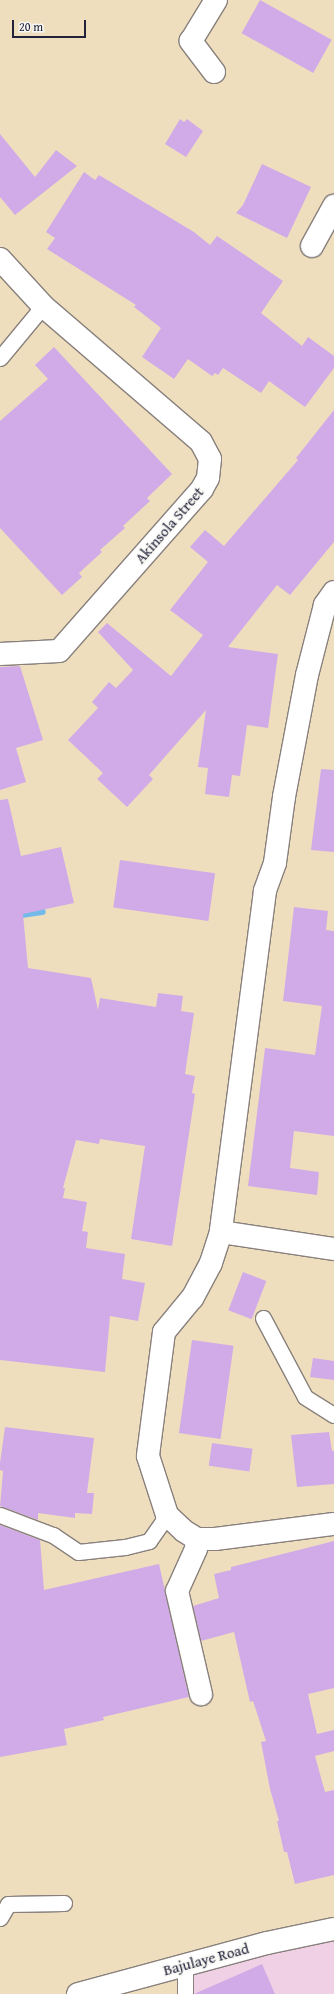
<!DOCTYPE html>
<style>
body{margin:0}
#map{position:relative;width:334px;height:1994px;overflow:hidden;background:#efdebe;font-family:"Gentium Book Plus",serif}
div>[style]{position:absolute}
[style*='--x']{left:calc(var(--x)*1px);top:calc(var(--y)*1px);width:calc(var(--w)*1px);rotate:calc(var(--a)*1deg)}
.built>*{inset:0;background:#f0d0e5}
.stream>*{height:7px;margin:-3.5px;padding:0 3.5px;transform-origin:3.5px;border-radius:3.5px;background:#73baea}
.building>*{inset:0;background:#d1abe7;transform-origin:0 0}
.roads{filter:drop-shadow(1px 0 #88807c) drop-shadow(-1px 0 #88807c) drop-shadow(0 1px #88807c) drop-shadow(0 -1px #88807c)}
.lane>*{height:15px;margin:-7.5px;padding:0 7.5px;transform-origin:7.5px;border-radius:7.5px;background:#fff}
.street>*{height:22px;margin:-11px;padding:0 11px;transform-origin:11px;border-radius:11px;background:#fff}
.secondary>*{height:22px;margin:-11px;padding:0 11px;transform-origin:11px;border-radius:11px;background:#fff}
span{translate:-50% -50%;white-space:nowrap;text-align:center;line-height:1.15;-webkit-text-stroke:3px #f6f6f2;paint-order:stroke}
.street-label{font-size:15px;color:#22223b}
.scale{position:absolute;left:12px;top:20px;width:74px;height:18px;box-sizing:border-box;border:2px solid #22223b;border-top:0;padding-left:5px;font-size:12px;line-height:14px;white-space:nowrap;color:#22223b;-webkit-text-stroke:3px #f6f6f2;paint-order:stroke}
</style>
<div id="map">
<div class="built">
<i style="clip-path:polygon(334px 1939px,334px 1994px,189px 1994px,188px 1965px)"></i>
</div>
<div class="stream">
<i style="--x:0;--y:917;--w:42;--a:-8.1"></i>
</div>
<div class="building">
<i style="left:260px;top:0;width:82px;height:38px;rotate:29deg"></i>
<i style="clip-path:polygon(180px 119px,184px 122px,187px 119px,203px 131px,186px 157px,165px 144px)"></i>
<i style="clip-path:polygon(0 134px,35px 177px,56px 150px,77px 166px,15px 215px,0 197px)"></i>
<i style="clip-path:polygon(262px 164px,311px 187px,287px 238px,236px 213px,243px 205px)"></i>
<i style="clip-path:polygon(84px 172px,95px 180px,99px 175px,194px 232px,210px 245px,217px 236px,283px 281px,261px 313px,302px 346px,308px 337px,334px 356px,334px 368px,305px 407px,269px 381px,261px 393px,223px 368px,218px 375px,215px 373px,212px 376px,188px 359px,174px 379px,142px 357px,161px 328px,134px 307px,136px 305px,47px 249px,55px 238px,46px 232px)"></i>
<i style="clip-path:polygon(54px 347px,172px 474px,147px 498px,150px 501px,123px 526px,125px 528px,100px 550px,102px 552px,79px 573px,82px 577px,62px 595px,0 528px,0 421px,48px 379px,35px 365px)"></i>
<i style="clip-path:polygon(334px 410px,334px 542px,290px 595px,277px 585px,228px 647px,278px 654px,268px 728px,247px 725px,240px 776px,232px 775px,229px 797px,205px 794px,208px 768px,198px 767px,206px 710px,149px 775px,153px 779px,127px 807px,97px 779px,103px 773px,68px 740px,98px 708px,92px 702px,109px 682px,116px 688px,133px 670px,98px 632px,107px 623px,171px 676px,203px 635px,170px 610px,208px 562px,190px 547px,205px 530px,224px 546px,298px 460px,296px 458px)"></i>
<i style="clip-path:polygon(20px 666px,43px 740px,16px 748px,26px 782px,0 790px,0 667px)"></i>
<i style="clip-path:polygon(321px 769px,334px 770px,334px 852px,311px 850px)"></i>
<i style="clip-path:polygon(8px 799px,21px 856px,61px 847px,74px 903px,23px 914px,28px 968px,91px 978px,98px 1010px,100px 998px,156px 1007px,158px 993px,183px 996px,181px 1011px,194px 1013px,185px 1074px,195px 1076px,192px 1093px,195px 1094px,172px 1246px,131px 1239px,145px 1146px,100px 1139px,99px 1144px,76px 1140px,63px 1188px,65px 1188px,63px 1198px,87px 1202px,82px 1231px,88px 1232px,86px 1248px,125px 1254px,122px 1279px,145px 1283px,138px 1321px,110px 1316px,105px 1372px,0 1360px,0 800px)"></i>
<i style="left:120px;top:860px;width:96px;height:48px;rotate:8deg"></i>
<i style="clip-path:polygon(294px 907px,328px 911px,326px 930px,334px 931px,334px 1136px,294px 1131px,290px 1168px,319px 1172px,317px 1195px,248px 1186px,265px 1048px,315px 1055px,322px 1006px,283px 1001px)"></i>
<i style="left:243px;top:1272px;width:25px;height:41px;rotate:21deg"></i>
<i style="left:192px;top:1340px;width:42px;height:94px;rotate:8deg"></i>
<i style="clip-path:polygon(313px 1358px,334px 1361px,334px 1380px,310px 1377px)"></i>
<i style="clip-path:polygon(5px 1427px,94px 1438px,87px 1493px,94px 1493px,92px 1514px,75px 1513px,75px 1518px,38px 1513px,38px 1520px,0 1506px,3px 1471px,0 1470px,0 1463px)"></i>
<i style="clip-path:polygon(329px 1432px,332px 1451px,334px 1451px,334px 1484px,297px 1487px,291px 1435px)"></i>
<i style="left:212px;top:1443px;width:41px;height:23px;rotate:8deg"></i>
<i style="clip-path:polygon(0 1525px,40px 1540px,44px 1590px,159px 1564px,189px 1697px,103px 1717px,104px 1720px,64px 1729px,67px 1745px,0 1757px)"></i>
<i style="clip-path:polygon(334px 1541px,334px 1688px,308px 1694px,317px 1734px,334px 1730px,334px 1751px,315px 1756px,325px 1792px,334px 1790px,334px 1875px,295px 1884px,287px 1852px,284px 1852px,277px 1821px,279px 1821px,270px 1789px,261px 1742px,266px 1741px,253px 1701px,250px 1702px,234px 1632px,201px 1641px,193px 1606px,219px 1598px,214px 1574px,231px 1570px,231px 1567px)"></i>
<i style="clip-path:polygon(262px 1964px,275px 1994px,194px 1994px)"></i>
</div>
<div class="roads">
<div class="lane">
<i style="--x:0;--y:358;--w:67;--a:-50.4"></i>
<i style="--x:263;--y:1318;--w:89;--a:62"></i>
<i style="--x:305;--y:1397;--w:34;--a:32"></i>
<i style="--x:0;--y:1515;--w:57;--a:20.7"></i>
<i style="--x:53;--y:1535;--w:30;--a:34"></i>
<i style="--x:78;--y:1552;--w:47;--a:-6.1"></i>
<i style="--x:125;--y:1547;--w:25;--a:-14"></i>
<i style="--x:149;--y:1541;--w:32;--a:-55"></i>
<i style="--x:0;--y:1918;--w:16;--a:-60"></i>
<i style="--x:8;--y:1904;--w:56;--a:-1"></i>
<i style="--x:185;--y:1965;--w:29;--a:90"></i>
</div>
<div class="street">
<i style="--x:214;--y:72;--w:39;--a:-127"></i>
<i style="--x:191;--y:41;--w:48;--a:-58.6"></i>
<i style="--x:312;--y:246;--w:46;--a:-61.2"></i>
<i style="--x:0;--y:259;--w:64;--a:47.5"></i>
<i style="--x:43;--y:306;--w:208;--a:40.7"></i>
<i style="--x:201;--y:442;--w:19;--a:62"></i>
<i style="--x:210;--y:459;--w:19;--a:96"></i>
<i style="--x:208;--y:478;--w:13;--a:119"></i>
<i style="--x:202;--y:489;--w:216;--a:131.4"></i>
<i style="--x:59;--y:651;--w:59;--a:177.1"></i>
<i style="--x:334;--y:592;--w:16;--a:125"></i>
<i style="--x:325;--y:605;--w:72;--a:104.4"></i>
<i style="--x:307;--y:675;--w:124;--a:100.7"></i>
<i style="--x:284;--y:797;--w:67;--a:97.8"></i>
<i style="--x:275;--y:863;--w:30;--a:110"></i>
<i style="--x:265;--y:891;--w:344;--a:97.4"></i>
<i style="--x:221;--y:1232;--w:33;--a:108"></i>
<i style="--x:211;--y:1263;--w:40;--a:118"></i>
<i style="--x:192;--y:1298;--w:44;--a:129.5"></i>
<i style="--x:164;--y:1332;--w:125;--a:97.4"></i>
<i style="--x:148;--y:1456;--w:62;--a:72.1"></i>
<i style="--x:167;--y:1515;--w:23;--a:43"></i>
<i style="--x:184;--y:1531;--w:15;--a:32"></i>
<i style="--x:197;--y:1539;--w:18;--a:0"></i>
<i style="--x:215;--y:1539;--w:120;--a:-7.2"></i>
<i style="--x:221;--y:1232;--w:114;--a:8.6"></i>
<i style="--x:197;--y:1539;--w:10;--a:96"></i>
<i style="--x:196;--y:1549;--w:46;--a:114.3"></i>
<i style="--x:177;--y:1591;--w:106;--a:76.9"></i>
</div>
<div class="secondary">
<i style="--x:78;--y:1994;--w:196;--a:-15.1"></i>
<i style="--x:267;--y:1943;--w:68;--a:-11.8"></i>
</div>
</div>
<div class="street-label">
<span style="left:169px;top:525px;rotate:-49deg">Akinsola Street</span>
<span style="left:206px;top:1959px;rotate:-15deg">Bajulaye Road</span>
</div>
<div class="scale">20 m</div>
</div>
